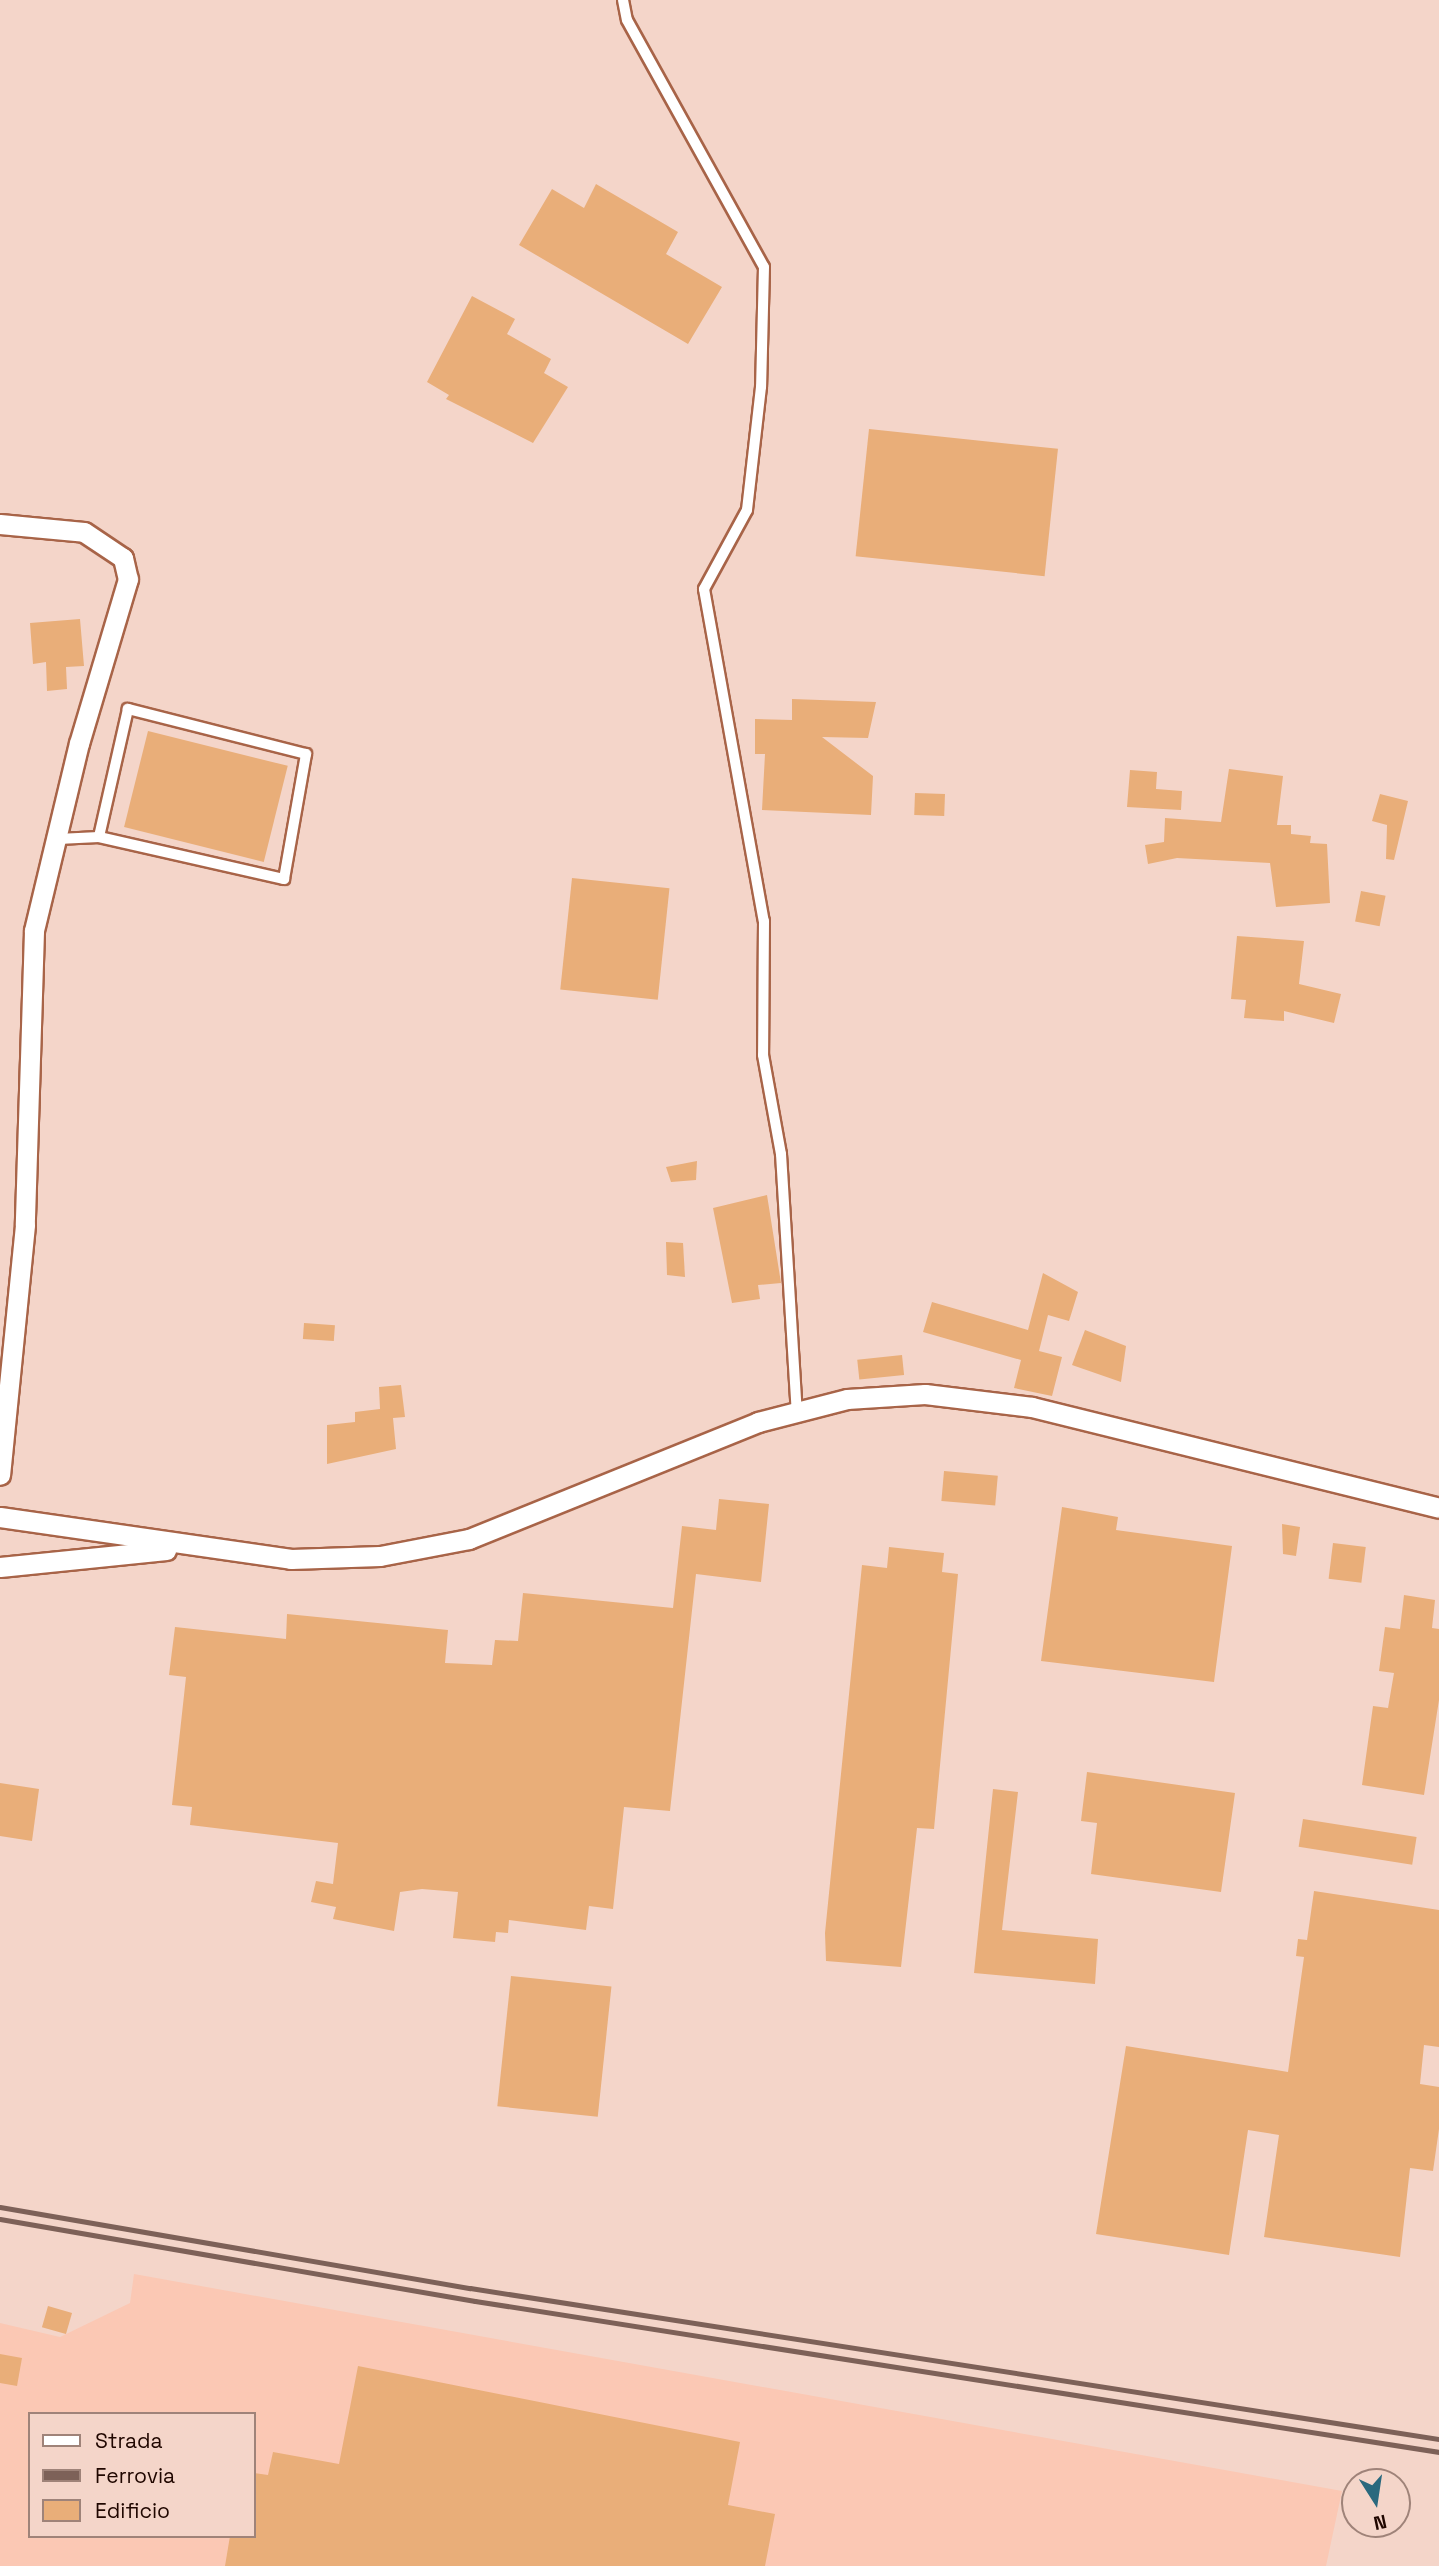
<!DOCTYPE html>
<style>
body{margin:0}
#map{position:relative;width:1439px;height:2566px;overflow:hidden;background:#f4d5c9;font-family:"Space Grotesk",sans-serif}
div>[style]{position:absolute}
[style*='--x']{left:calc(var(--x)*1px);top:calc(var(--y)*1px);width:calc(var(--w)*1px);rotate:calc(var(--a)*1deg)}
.built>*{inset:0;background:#fbc8b4}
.building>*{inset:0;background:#e9ae79;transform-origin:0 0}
.roads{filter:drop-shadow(2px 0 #a86448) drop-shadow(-2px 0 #a86448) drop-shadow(0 2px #a86448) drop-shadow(0 -2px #a86448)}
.service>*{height:10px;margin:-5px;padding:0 5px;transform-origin:5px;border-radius:5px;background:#fff}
.minor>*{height:19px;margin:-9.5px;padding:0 9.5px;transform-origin:9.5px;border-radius:9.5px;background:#fff}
.rail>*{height:5px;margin:-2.5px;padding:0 2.5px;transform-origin:2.5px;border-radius:2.5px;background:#7d6158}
span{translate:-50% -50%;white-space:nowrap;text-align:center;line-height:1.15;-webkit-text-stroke:6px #f4d5c9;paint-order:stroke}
.legend{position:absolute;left:28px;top:2412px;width:228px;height:126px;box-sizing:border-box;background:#f4d5c9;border:2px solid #9f8379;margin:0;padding:9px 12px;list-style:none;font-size:21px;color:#200700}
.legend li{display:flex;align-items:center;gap:14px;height:35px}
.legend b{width:35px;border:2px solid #9f8379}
.north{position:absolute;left:1341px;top:2468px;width:70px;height:70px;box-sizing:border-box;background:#f4d5c9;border:2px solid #9f8379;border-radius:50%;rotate:168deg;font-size:19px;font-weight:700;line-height:28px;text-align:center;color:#200700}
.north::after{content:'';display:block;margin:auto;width:24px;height:32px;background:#2a697e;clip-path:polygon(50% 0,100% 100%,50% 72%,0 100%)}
</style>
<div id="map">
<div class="built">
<i style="clip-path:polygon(evenodd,134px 2274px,1342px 2491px,1326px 2566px,0 2566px,0 2323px,60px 2337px,130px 2303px,134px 2274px,30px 2414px,254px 2414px,254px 2536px,30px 2536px,30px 2414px)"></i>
</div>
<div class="building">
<i style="clip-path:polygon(596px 184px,678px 232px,666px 254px,722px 287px,688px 344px,519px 245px,552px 189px,584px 208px)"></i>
<i style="clip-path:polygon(472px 296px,515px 319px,507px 334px,551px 359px,544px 373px,568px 387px,533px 443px,446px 399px,449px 395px,427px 382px)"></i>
<i style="left:869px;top:429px;width:190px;height:128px;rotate:6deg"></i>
<i style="clip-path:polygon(80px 619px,84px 666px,66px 667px,67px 689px,47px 691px,46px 662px,33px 664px,30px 623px)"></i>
<i style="clip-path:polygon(792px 699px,876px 702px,868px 738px,822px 737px,873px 776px,871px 815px,762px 810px,765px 754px,755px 754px,755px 719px,792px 720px)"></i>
<i style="left:148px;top:731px;width:144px;height:99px;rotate:14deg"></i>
<i style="clip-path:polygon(1229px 769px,1283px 776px,1277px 825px,1291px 825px,1291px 834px,1311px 836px,1310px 843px,1327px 844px,1330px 903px,1276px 907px,1270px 863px,1177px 858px,1148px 864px,1145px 845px,1164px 842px,1165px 818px,1221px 822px)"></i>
<i style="clip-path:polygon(1130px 770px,1157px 772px,1156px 789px,1182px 791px,1181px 810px,1127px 807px)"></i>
<i style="left:915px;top:793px;width:30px;height:22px;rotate:2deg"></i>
<i style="clip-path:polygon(1380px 794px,1408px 801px,1394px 860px,1386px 859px,1387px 825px,1372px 821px)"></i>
<i style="left:572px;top:878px;width:98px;height:112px;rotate:6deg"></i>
<i style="left:1361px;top:891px;width:25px;height:31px;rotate:11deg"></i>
<i style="clip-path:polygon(1237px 936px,1304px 941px,1299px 984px,1341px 994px,1334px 1023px,1284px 1011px,1284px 1021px,1244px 1018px,1246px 1000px,1231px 999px)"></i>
<i style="clip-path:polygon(697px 1161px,696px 1180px,671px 1182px,666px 1167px)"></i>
<i style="clip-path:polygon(767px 1195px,781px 1283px,758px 1285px,760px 1299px,732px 1303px,713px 1208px)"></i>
<i style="clip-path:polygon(666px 1242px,683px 1243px,685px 1277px,667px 1275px)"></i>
<i style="clip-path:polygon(1043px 1273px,1078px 1292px,1069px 1321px,1048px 1315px,1039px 1351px,1062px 1357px,1052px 1396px,1014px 1388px,1021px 1360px,923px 1332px,932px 1302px,1028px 1330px)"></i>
<i style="left:304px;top:1323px;width:31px;height:16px;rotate:4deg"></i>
<i style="clip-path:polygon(1085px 1330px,1126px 1346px,1121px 1382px,1072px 1365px)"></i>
<i style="left:902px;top:1355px;width:20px;height:45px;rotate:84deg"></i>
<i style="clip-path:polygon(401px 1385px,405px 1417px,393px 1418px,396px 1449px,327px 1464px,327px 1425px,355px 1422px,355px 1412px,380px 1409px,379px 1387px)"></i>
<i style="left:944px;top:1471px;width:54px;height:30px;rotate:5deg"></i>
<i style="clip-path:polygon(719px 1499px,769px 1504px,761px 1582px,696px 1574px,670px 1811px,624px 1807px,613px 1909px,589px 1906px,586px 1930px,509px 1920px,508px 1933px,496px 1932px,495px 1942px,453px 1938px,458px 1892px,422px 1889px,400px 1892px,394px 1931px,333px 1919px,336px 1907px,311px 1902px,316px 1881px,333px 1884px,338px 1843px,190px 1825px,192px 1807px,172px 1805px,186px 1677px,169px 1675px,175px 1627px,286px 1639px,287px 1614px,448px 1630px,445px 1663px,492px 1665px,495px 1640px,518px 1641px,523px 1593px,673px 1608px,682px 1526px,716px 1530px)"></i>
<i style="clip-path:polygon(1062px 1507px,1118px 1517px,1116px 1530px,1232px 1546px,1214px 1682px,1041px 1661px)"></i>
<i style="clip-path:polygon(1282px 1524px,1300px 1527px,1296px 1556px,1283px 1554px)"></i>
<i style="left:1333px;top:1543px;width:33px;height:36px;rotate:7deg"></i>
<i style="clip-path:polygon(889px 1547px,944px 1553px,942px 1572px,958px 1574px,934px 1829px,917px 1828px,901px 1967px,826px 1961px,825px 1933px,862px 1565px,887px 1568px)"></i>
<i style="clip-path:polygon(1404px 1595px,1435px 1600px,1432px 1628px,1439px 1629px,1439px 1700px,1424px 1795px,1362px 1785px,1373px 1706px,1388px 1708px,1394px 1673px,1379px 1671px,1385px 1627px,1400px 1629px)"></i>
<i style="clip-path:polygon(1087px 1772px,1235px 1793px,1221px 1892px,1091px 1874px,1097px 1823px,1081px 1821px)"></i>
<i style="clip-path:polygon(0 1783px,39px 1789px,32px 1841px,0 1836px)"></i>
<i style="clip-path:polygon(993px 1789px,1018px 1792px,1002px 1930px,1098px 1939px,1095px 1984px,974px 1973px)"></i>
<i style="left:1303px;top:1819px;width:115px;height:28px;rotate:9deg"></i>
<i style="clip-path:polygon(1314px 1891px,1439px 1910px,1439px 2047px,1424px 2045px,1420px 2084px,1439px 2087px,1439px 2129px,1433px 2171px,1410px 2168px,1400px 2257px,1264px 2237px,1279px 2135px,1248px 2130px,1229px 2255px,1096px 2234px,1126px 2046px,1288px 2072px,1304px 1957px,1296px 1956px,1298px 1939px,1307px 1940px)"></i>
<i style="left:511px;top:1976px;width:101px;height:131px;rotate:6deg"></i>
<i style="left:48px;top:2306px;width:25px;height:22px;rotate:16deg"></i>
<i style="clip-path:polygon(0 2354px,22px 2358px,17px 2386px,0 2383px)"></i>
<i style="clip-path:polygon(358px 2366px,740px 2442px,728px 2505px,775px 2514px,765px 2566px,225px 2566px,230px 2536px,254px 2536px,254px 2473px,268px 2475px,273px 2452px,339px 2464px)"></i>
</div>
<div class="roads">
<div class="service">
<i style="--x:623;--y:0;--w:20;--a:79"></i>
<i style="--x:627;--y:20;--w:282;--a:61"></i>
<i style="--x:764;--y:267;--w:120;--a:91.4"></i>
<i style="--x:761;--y:387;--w:124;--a:96.5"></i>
<i style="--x:747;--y:510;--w:90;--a:118.6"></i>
<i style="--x:704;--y:589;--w:337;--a:79.8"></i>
<i style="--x:764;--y:921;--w:134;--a:90.4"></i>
<i style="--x:763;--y:1055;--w:101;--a:79.7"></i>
<i style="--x:781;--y:1154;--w:258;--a:86.5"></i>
<i style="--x:58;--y:839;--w:41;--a:-2.8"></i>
<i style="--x:99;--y:837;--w:190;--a:12.8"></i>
<i style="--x:284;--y:879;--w:127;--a:-80"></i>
<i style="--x:306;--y:754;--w:184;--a:-165.8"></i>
<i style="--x:128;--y:709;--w:131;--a:102.8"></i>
</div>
<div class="minor">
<i style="--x:0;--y:524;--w:84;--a:5.4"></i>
<i style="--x:84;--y:532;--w:47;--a:33.7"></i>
<i style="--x:123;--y:558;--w:22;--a:77"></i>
<i style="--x:128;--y:579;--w:171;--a:106.6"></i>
<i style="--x:79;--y:743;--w:193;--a:103.5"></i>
<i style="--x:34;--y:931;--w:294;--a:91.8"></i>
<i style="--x:25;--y:1225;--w:251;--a:95.7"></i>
<i style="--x:0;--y:1517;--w:294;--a:8.2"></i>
<i style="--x:291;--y:1559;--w:89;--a:-1.9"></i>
<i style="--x:380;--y:1556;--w:91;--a:-10.8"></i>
<i style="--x:469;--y:1539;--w:312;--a:-22"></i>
<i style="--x:758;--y:1422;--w:92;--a:-14.5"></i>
<i style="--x:847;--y:1399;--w:78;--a:-3.7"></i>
<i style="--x:925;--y:1394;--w:108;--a:6.9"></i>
<i style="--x:1032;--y:1407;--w:419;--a:13.9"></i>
<i style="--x:0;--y:1567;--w:167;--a:-5.8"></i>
</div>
</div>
<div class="rail">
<i style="--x:0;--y:2207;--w:477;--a:9.8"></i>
<i style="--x:470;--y:2288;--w:981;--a:8.86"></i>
<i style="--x:0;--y:2219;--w:482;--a:9.8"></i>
<i style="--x:475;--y:2301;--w:976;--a:8.9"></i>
</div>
<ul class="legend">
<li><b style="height:9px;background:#fff"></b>Strada</li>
<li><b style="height:9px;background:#7d6158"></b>Ferrovia</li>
<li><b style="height:19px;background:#e9ae79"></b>Edificio</li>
</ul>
<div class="north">N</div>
</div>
